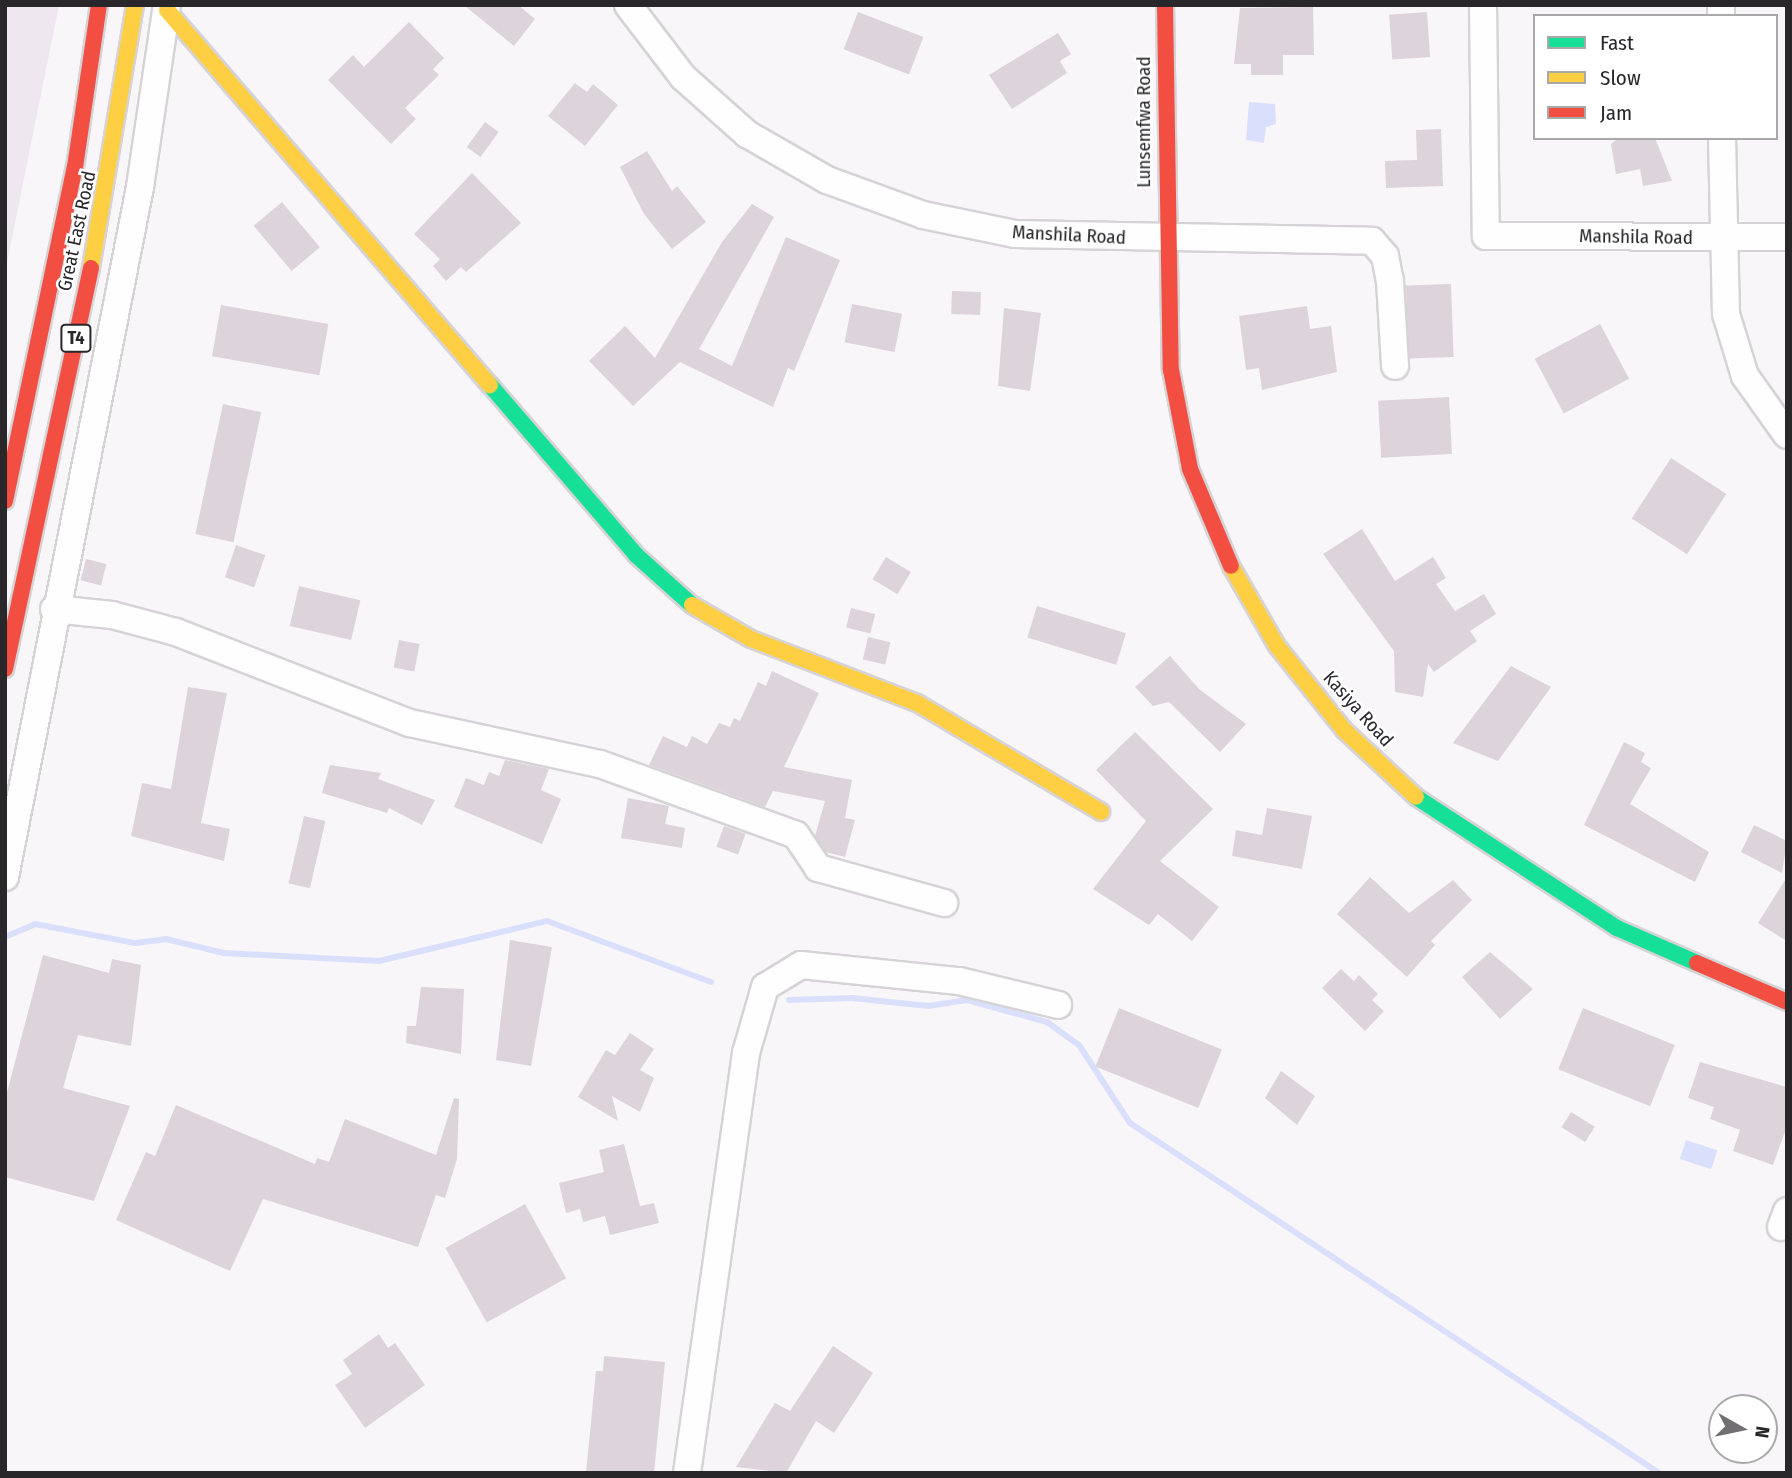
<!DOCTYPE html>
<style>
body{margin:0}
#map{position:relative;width:1792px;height:1478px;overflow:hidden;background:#f9f6fa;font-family:"Fira Sans Condensed",sans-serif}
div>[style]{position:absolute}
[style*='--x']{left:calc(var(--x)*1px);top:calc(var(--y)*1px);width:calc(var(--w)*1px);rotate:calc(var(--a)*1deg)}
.built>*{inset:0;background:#eee7f0}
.water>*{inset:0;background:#dae0fc;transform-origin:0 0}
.stream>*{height:6px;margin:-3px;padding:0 3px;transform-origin:3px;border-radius:3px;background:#dae0fc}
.building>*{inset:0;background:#ddd3da;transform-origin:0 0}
.roads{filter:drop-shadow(2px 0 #d6d3d7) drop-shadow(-2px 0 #d6d3d7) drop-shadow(0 2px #d6d3d7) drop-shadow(0 -2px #d6d3d7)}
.street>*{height:26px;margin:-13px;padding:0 13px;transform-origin:13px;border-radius:13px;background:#fefefe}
.fast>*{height:16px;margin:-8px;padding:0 8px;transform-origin:8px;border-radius:8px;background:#16e098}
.slow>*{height:16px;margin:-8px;padding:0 8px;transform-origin:8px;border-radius:8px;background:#ffcf43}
.jam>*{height:16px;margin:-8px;padding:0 8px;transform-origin:8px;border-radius:8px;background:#f24e42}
span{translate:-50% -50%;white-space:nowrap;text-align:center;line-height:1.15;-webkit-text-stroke:5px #fff;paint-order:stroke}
.shield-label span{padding:2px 5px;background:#fff;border:2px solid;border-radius:5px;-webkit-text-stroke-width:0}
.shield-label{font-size:18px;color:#29272a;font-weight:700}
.street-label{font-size:19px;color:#29272a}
.frame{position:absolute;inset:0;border:7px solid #29272a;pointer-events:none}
.legend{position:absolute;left:1533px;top:14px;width:245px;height:126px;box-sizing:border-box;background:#fff;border:2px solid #a9a9aa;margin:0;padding:9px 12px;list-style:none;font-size:21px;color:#29272a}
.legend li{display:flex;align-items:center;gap:14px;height:35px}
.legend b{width:35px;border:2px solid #a9a9aa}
.north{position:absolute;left:1708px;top:1394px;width:70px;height:70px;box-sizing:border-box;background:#fff;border:2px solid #a9a9aa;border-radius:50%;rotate:99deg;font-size:19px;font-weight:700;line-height:28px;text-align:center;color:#29272a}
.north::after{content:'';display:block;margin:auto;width:24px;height:32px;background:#726f73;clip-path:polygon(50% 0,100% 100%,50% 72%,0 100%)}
</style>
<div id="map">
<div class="built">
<i style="clip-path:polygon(5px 5px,59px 5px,5px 273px)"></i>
</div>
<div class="water">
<i style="clip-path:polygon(1249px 102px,1275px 104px,1276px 124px,1266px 127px,1264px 143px,1246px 140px)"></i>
<i style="left:1686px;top:1140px;width:33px;height:20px;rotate:18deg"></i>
</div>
<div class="stream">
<i style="--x:5;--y:937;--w:33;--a:-23"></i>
<i style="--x:35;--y:924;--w:102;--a:10.8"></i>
<i style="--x:135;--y:943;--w:31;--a:-7"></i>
<i style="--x:166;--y:939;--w:60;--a:13.6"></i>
<i style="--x:224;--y:953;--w:155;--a:3"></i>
<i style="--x:379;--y:961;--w:173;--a:-13.4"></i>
<i style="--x:547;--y:921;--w:175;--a:20.4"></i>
<i style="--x:789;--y:1000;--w:63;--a:-1.8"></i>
<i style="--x:852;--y:998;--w:77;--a:5.9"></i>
<i style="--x:929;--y:1006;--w:38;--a:-9"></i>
<i style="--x:967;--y:1000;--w:83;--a:15.4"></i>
<i style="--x:1047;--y:1022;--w:39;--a:36"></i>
<i style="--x:1079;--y:1045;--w:93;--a:56.8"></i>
<i style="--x:1130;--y:1123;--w:634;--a:33.49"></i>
</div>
<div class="building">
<i style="clip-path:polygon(464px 5px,518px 5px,535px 19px,514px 46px)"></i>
<i style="clip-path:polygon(1313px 7px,1314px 55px,1283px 55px,1283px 75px,1251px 75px,1251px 64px,1234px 64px,1240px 8px)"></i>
<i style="left:858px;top:12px;width:70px;height:40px;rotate:21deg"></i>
<i style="left:1427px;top:12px;width:45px;height:38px;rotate:86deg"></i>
<i style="clip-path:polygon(409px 22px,444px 58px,433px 69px,439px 75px,405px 108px,416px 119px,391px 144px,328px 80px,353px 55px,364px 67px)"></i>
<i style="clip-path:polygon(1058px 33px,1071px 54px,1060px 61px,1067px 73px,1012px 109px,989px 75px)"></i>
<i style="clip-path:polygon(575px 83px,587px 92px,593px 84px,618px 105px,585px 146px,548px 116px)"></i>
<i style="left:485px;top:122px;width:17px;height:31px;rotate:36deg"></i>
<i style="clip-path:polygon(1441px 129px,1443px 186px,1386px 188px,1385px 161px,1417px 160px,1416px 130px)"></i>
<i style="clip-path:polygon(1618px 138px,1655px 138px,1672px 181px,1643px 186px,1640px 169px,1616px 174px,1611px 144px)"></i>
<i style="clip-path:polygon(647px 151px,672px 191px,677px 186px,706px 222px,672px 249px,644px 214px,620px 167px)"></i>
<i style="clip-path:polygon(472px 173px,521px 223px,466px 272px,461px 267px,446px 281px,433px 266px,440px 259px,414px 234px)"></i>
<i style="left:282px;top:202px;width:59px;height:37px;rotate:50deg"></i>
<i style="clip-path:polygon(752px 204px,774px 217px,699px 349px,732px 366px,786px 237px,840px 260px,794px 371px,788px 368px,773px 407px,680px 362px,633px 406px,589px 361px,625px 326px,655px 358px,722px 242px)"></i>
<i style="left:1451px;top:284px;width:73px;height:45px;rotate:88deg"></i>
<i style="left:952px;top:291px;width:29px;height:23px;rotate:2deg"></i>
<i style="left:852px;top:304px;width:51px;height:39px;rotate:11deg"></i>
<i style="left:221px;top:305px;width:109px;height:52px;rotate:10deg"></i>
<i style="clip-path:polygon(1307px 306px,1310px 329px,1331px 326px,1337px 372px,1262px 390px,1259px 368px,1246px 370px,1239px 316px)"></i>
<i style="clip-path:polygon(1004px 308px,1041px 313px,1030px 391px,998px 386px)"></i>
<i style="left:1600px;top:324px;width:62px;height:74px;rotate:62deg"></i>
<i style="left:1449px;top:397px;width:57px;height:71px;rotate:87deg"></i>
<i style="left:223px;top:404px;width:39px;height:133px;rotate:12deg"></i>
<i style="left:1671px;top:458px;width:66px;height:72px;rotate:33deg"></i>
<i style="clip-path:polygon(1362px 529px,1395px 581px,1433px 557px,1446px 578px,1436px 584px,1455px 611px,1484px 594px,1496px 614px,1470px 631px,1477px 641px,1434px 672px,1428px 664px,1423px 697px,1395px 692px,1394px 651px,1323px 554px)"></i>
<i style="left:236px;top:545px;width:31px;height:34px;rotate:19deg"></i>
<i style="left:886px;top:557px;width:29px;height:26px;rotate:31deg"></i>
<i style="left:86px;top:559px;width:21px;height:22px;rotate:14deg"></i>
<i style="left:299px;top:586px;width:63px;height:41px;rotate:13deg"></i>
<i style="left:1037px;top:606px;width:93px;height:33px;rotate:17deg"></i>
<i style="left:851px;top:608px;width:25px;height:20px;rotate:14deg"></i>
<i style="left:868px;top:637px;width:23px;height:23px;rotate:13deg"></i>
<i style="left:399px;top:640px;width:21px;height:28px;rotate:11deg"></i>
<i style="clip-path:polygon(1170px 656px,1199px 689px,1246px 724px,1220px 752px,1169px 702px,1153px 706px,1135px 687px)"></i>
<i style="clip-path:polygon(1511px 666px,1551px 687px,1498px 761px,1453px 743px)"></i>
<i style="clip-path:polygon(772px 671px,819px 693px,784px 767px,852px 780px,845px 818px,855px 820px,845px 857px,826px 852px,815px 836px,825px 801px,773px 791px,765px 807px,649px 765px,663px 736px,687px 747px,692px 736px,707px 744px,719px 723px,730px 727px,734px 718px,740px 721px,758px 682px,766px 686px)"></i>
<i style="clip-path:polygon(188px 687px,227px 693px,201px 823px,230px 829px,224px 861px,131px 836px,142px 783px,171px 789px)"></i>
<i style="clip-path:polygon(1135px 732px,1213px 809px,1160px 861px,1219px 907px,1192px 941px,1158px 914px,1149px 925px,1093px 889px,1146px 821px,1096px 770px)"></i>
<i style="clip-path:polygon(1624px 742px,1645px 753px,1641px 762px,1651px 768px,1630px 804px,1709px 852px,1695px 882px,1584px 825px)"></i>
<i style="clip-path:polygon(505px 760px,549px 769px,541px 790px,561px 799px,542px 844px,454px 807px,466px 778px,484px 785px,489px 772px,499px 776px)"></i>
<i style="clip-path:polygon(330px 765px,381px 773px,378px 779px,435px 800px,422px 825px,389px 808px,387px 813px,322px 793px)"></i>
<i style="clip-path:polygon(628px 798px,669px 806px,665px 824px,685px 828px,682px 848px,621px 838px)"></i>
<i style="clip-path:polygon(1267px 808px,1312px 816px,1302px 869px,1232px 856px,1236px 830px,1262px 835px)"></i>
<i style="left:304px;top:816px;width:22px;height:69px;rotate:13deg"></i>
<i style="clip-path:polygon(1754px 825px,1787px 841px,1782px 873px,1741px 852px)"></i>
<i style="left:724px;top:826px;width:23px;height:22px;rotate:20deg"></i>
<i style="clip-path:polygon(1370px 877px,1409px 913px,1453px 880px,1472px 900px,1431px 941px,1435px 945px,1407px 977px,1337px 914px)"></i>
<i style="clip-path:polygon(1787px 877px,1787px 941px,1758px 923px)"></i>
<i style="clip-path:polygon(510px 940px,552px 947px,531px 1066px,496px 1060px)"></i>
<i style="clip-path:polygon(1490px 952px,1533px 989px,1500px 1019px,1462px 977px)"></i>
<i style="clip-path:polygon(43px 955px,109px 973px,112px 959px,141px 965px,131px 1046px,78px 1035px,63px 1088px,130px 1106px,94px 1201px,5px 1177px,5px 1100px)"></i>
<i style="clip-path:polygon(1341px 969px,1354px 981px,1359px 975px,1378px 994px,1372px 1000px,1384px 1011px,1365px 1031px,1322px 988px)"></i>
<i style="clip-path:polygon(421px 987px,464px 989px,461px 1054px,406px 1043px,407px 1026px,416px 1026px)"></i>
<i style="left:1119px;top:1008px;width:111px;height:63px;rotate:22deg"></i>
<i style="left:1583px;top:1008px;width:99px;height:66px;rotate:22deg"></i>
<i style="clip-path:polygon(630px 1033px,654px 1049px,640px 1070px,654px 1078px,640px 1112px,612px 1096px,618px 1121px,578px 1097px,606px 1050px,615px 1055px)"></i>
<i style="clip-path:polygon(1700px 1062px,1787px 1087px,1787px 1126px,1773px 1165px,1733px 1151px,1740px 1130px,1710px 1119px,1714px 1107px,1688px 1098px)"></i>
<i style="clip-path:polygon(1281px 1071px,1315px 1096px,1297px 1125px,1265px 1098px)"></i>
<i style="clip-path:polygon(454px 1098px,459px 1099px,457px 1159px,445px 1198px,436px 1195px,418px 1247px,263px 1199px,230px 1271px,116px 1220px,146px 1152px,155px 1156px,176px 1105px,315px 1164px,317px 1158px,329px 1162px,345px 1119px,436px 1155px)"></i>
<i style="left:1571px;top:1112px;width:28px;height:18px;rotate:32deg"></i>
<i style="clip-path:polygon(624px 1144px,640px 1206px,654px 1203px,659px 1223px,610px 1235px,605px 1216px,583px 1222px,580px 1209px,566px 1213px,559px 1183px,604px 1172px,599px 1150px)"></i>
<i style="left:525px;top:1204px;width:85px;height:91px;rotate:61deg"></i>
<i style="clip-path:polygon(379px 1334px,388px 1348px,395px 1343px,425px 1385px,365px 1428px,335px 1385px,352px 1374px,343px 1360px)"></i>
<i style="clip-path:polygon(833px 1346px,873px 1373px,834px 1433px,816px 1421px,786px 1473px,736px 1467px,775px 1403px,790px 1411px)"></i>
<i style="clip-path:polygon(604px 1356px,665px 1362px,654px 1473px,586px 1473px,596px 1371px,603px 1371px)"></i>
</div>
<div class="roads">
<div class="street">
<i style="--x:628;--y:5;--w:91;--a:52.6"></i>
<i style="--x:683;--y:77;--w:86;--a:41.7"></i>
<i style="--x:747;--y:134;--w:92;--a:29.9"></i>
<i style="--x:827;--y:180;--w:102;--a:20"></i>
<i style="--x:923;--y:215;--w:94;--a:11.7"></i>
<i style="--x:1015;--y:234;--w:357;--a:1.1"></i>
<i style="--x:1372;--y:241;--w:20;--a:49"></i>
<i style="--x:1385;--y:256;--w:25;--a:79"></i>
<i style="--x:1390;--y:281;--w:85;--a:86.6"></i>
<i style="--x:1483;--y:5;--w:231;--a:89.3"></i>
<i style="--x:1486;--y:236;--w:301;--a:0.2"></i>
<i style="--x:1721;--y:5;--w:11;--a:90"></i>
<i style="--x:1722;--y:138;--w:176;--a:88.7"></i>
<i style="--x:1726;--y:314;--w:65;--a:73"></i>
<i style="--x:1745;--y:376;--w:72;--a:54.6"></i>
<i style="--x:54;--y:609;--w:58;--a:5.9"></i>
<i style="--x:112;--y:615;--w:66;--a:14.9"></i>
<i style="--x:176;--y:632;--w:251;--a:21.3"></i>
<i style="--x:410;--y:723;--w:194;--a:12.2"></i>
<i style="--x:600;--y:764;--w:208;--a:19.9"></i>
<i style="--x:796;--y:835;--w:40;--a:56"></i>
<i style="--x:818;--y:868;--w:131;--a:15.5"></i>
<i style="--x:5;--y:877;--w:703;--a:-78.93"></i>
<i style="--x:140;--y:187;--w:184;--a:-81.6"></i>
<i style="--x:1781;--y:1227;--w:17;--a:-69"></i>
<i style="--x:687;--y:1473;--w:424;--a:-82"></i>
<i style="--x:746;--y:1053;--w:69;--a:-73.9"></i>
<i style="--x:765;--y:987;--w:42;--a:-31.4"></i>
<i style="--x:801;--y:965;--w:159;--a:5.8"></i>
<i style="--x:959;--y:981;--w:102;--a:13.6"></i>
</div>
<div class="fast">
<i style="--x:490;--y:385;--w:224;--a:49.3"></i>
<i style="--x:636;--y:555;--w:75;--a:41.8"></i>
<i style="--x:1416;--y:797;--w:240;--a:33.1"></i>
<i style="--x:1617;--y:928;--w:87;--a:23.6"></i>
</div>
<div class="slow">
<i style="--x:167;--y:10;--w:495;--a:49.3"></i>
<i style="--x:91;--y:268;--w:267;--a:-80.5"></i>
<i style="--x:1231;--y:566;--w:92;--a:60.1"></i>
<i style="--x:1277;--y:646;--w:107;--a:51.4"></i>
<i style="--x:1344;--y:730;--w:98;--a:42.9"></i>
<i style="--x:692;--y:605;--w:68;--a:30"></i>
<i style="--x:751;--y:639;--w:178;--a:21.1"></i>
<i style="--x:917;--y:703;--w:214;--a:30.6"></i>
</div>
<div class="jam">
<i style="--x:1165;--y:5;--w:365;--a:89.1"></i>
<i style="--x:1171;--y:370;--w:101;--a:79.1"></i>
<i style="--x:1190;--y:469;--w:105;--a:67.1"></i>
<i style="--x:5;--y:501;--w:341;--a:-78.2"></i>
<i style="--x:75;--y:167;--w:164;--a:-81.6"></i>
<i style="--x:5;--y:669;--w:410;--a:-77.9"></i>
<i style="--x:1697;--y:963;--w:98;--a:23.4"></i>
</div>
</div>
<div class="shield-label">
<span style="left:76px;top:338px">T4</span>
</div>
<div class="street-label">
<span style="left:1144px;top:122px;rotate:-90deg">Lunsemfwa Road</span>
<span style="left:77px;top:231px;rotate:-78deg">Great East Road</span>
<span style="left:1069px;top:235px;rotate:3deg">Manshila Road</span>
<span style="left:1636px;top:237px;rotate:1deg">Manshila Road</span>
<span style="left:1358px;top:709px;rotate:48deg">Kasiya Road</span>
</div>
<div class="frame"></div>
<ul class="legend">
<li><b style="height:9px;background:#16e098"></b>Fast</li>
<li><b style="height:9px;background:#ffcf43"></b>Slow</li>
<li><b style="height:9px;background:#f24e42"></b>Jam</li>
</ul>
<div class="north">N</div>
</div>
